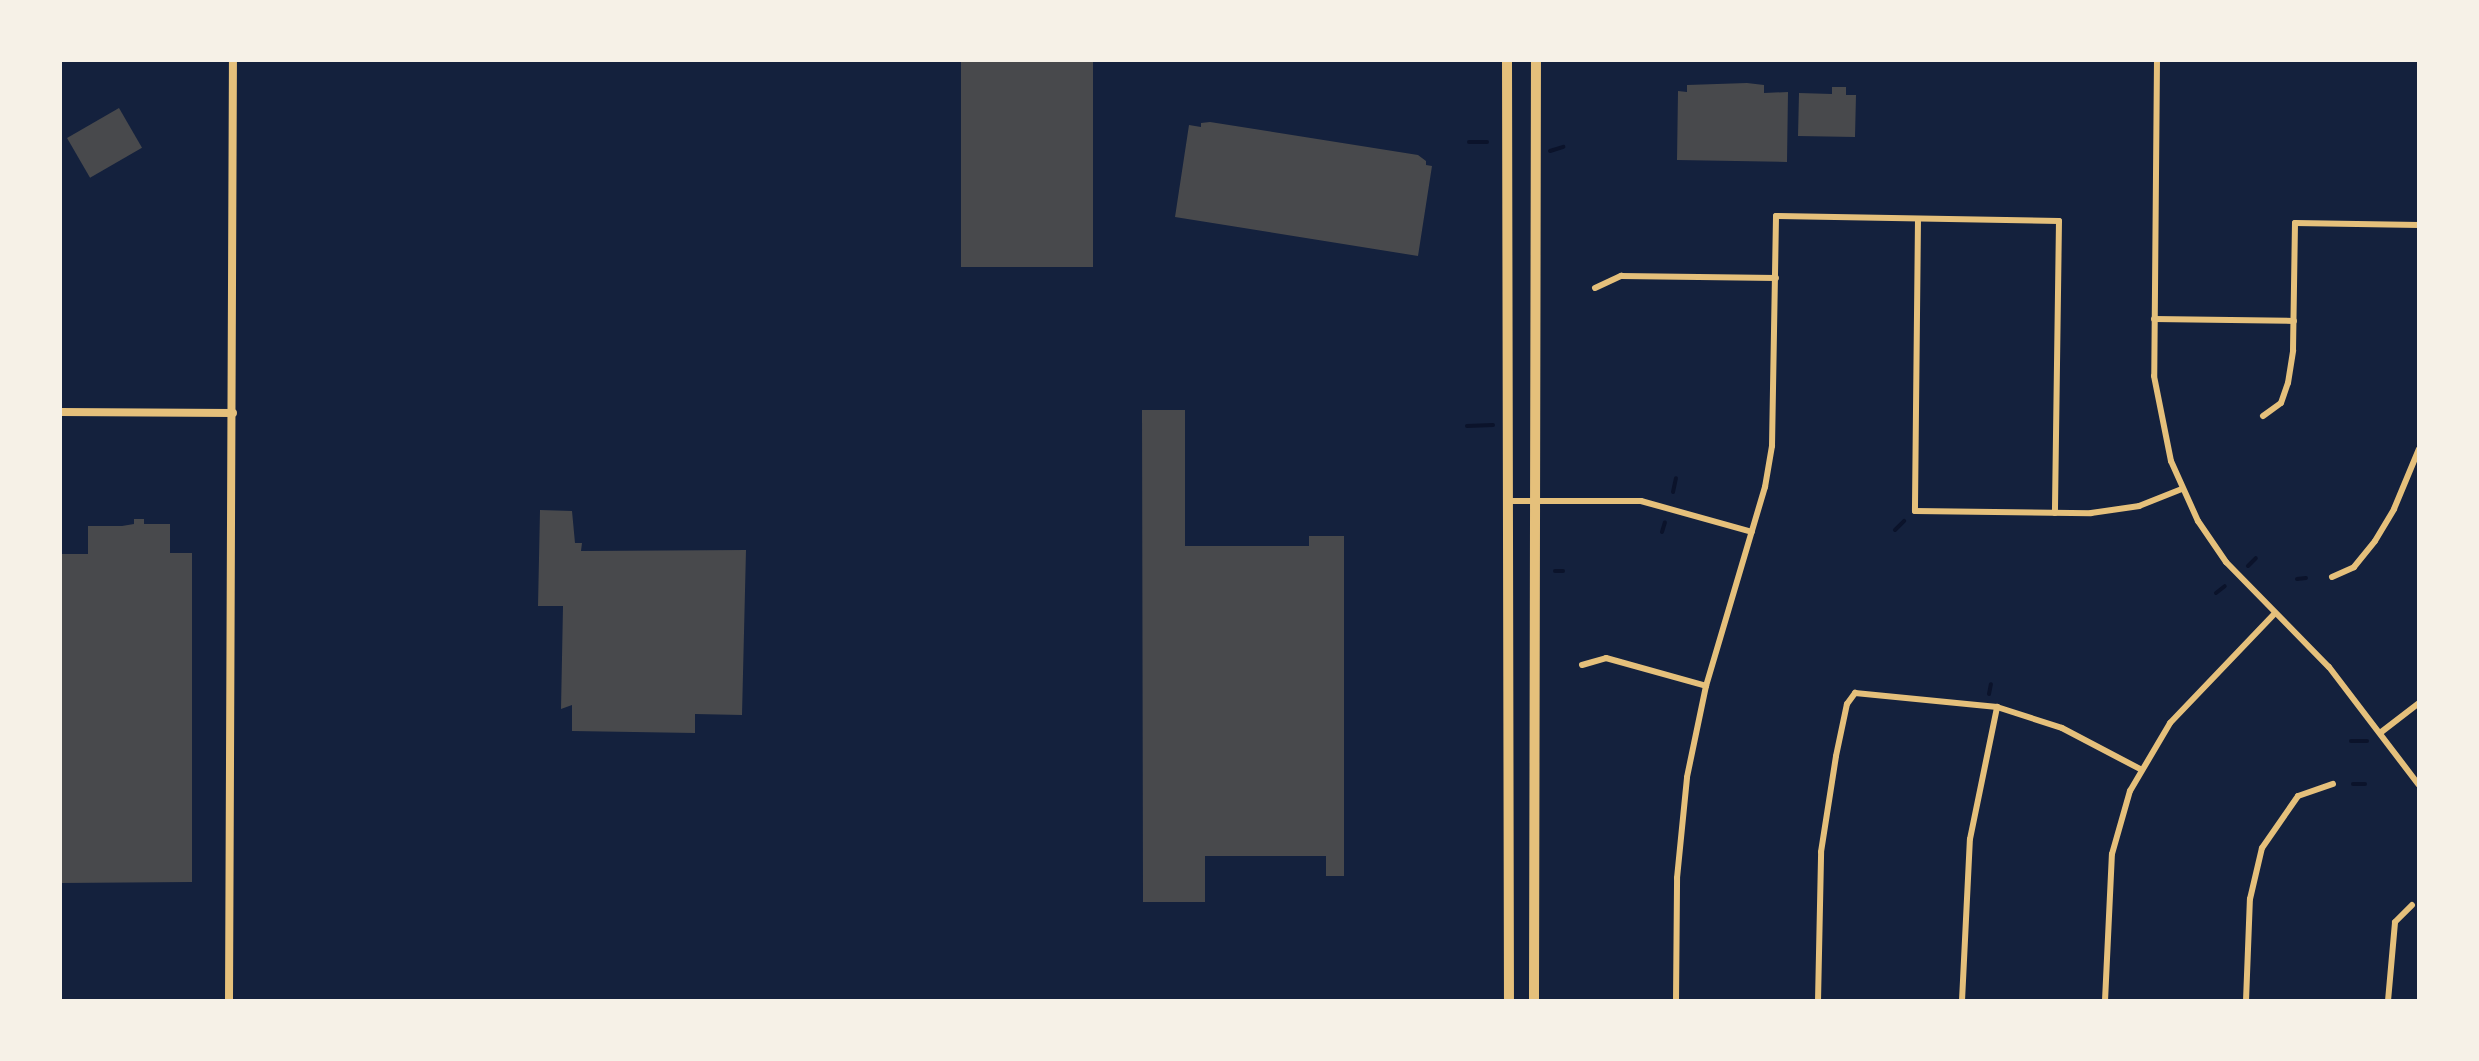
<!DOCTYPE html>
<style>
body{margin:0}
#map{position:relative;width:2479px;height:1061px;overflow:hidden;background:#14213d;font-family:Signika,sans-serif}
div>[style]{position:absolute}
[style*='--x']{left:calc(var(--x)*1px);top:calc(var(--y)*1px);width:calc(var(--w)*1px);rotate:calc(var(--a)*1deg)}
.stream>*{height:4px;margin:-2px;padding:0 2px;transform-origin:2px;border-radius:2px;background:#0b132b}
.building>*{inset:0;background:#48494c;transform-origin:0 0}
.minor>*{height:6px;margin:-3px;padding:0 3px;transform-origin:3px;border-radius:3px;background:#e5c07b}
.tertiary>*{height:8px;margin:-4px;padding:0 4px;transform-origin:4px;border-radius:4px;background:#e5c07b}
.primary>*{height:10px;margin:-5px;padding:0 5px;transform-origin:5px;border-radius:5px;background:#e5c07b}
span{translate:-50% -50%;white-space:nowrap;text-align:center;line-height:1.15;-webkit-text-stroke:8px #f6f1e7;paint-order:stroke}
.frame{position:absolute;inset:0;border:62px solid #f6f1e7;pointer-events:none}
</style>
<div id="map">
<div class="stream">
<i style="--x:1469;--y:142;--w:18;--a:0"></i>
<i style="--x:1550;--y:151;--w:14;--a:-17"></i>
<i style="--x:1467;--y:426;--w:26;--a:-2"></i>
<i style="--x:1673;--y:492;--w:14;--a:-78"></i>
<i style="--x:1895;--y:530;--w:13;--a:-45"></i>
<i style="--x:1662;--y:532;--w:10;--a:-73"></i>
<i style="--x:2248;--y:566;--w:11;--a:-45"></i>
<i style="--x:1555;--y:571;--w:8;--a:0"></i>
<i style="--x:2297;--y:579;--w:9;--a:-6"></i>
<i style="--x:2216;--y:593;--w:11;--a:-38"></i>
<i style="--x:1989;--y:694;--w:10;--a:-79"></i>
<i style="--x:2351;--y:741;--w:16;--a:0"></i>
<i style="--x:2353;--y:784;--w:12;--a:0"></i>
</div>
<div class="building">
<i style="left:961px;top:60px;width:132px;height:207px"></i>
<i style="clip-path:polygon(1747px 83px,1764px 85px,1764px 93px,1788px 92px,1787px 162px,1677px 160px,1678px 91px,1687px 92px,1687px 85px)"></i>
<i style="clip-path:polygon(1832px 87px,1846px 87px,1846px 95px,1856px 95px,1855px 137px,1798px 136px,1799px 93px,1832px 94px)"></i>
<i style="left:119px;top:108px;width:46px;height:60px;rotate:60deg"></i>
<i style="clip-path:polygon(1210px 122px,1418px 155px,1426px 161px,1426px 165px,1432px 166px,1418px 256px,1175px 217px,1189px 125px,1201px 127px,1201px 123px)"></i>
<i style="clip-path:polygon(1142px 410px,1185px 410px,1185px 546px,1309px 546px,1309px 536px,1344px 536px,1344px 876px,1326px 876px,1326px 856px,1205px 856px,1205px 902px,1143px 902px)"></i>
<i style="clip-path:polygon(540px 510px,572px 511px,575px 543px,582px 543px,581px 551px,746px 550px,742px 715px,695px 714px,695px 733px,572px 731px,572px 705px,561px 709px,563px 606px,538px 606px)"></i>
<i style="clip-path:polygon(134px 519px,144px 519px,144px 524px,170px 524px,170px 553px,192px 553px,192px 882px,60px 883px,60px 554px,88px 554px,88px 526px,122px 526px,134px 524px)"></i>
</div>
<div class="minor">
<i style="--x:2157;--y:60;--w:316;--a:90.5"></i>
<i style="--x:2154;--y:376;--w:87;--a:78.7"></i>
<i style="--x:2171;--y:461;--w:66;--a:65.8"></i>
<i style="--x:2198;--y:521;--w:50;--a:55.7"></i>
<i style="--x:2226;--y:562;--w:147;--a:45.6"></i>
<i style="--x:2329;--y:667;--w:148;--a:52.7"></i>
<i style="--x:1918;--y:219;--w:292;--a:90.6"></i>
<i style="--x:1915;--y:511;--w:176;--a:0.7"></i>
<i style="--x:2091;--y:513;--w:49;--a:-8.3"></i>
<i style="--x:2139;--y:506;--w:46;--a:-21.6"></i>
<i style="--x:1595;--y:288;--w:29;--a:-25"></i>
<i style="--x:1621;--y:276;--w:155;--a:0.7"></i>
<i style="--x:2154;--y:319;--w:140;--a:0.8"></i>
<i style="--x:2263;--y:416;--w:22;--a:-36"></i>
<i style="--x:2281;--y:403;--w:21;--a:-71"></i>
<i style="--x:2288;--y:383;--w:33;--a:-81"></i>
<i style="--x:2293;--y:350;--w:127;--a:-89.1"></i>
<i style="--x:2295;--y:223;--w:124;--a:0.9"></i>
<i style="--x:1509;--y:501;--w:132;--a:0"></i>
<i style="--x:1641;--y:501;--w:115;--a:15.6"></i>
<i style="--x:2332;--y:577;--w:24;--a:-24"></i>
<i style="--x:2354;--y:567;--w:33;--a:-51"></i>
<i style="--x:2375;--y:541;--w:37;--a:-59"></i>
<i style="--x:2394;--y:509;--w:65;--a:-67.4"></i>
<i style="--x:1582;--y:665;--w:25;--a:-16"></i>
<i style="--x:1606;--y:658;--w:104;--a:15.6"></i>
<i style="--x:2380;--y:733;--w:49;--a:-37.6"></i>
<i style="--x:1676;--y:1001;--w:123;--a:-89.5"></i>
<i style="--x:1677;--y:878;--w:101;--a:-84.3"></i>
<i style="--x:1687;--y:777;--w:93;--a:-78.2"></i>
<i style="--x:1706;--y:686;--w:208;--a:-73.5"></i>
<i style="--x:1765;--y:487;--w:42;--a:-80.3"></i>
<i style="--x:1772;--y:446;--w:230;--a:-89"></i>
<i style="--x:1776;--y:216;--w:283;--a:1"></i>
<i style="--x:2059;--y:221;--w:292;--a:90.8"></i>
<i style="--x:1818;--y:1001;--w:149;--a:-88.8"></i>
<i style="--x:1821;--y:852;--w:97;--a:-81.1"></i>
<i style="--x:1836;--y:756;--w:53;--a:-78.1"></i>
<i style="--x:1847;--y:704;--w:14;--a:-54"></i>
<i style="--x:1855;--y:693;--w:143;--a:5.6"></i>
<i style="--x:1997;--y:707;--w:68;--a:17.9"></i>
<i style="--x:2062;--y:728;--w:88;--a:27.7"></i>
<i style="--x:1962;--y:1001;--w:162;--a:-87.2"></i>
<i style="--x:1970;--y:839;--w:135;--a:-78.4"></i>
<i style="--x:2105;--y:1001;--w:147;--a:-87.3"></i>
<i style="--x:2112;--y:854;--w:66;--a:-74.1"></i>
<i style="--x:2130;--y:791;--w:79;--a:-59.5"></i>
<i style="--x:2170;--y:723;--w:151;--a:-46.3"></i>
<i style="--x:2246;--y:1001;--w:102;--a:-87.8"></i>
<i style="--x:2250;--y:899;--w:52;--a:-76.8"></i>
<i style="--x:2262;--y:848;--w:63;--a:-55.3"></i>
<i style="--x:2298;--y:796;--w:37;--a:-19"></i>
<i style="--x:2388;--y:1001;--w:79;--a:-84.9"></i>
<i style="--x:2395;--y:922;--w:24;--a:-45"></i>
</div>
<div class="tertiary">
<i style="--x:60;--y:412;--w:173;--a:0.3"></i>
<i style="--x:229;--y:1001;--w:941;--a:-89.76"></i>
</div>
<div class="primary">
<i style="--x:1507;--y:60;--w:941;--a:89.88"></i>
<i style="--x:1534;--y:1001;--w:941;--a:-89.88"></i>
</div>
<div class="frame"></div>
</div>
